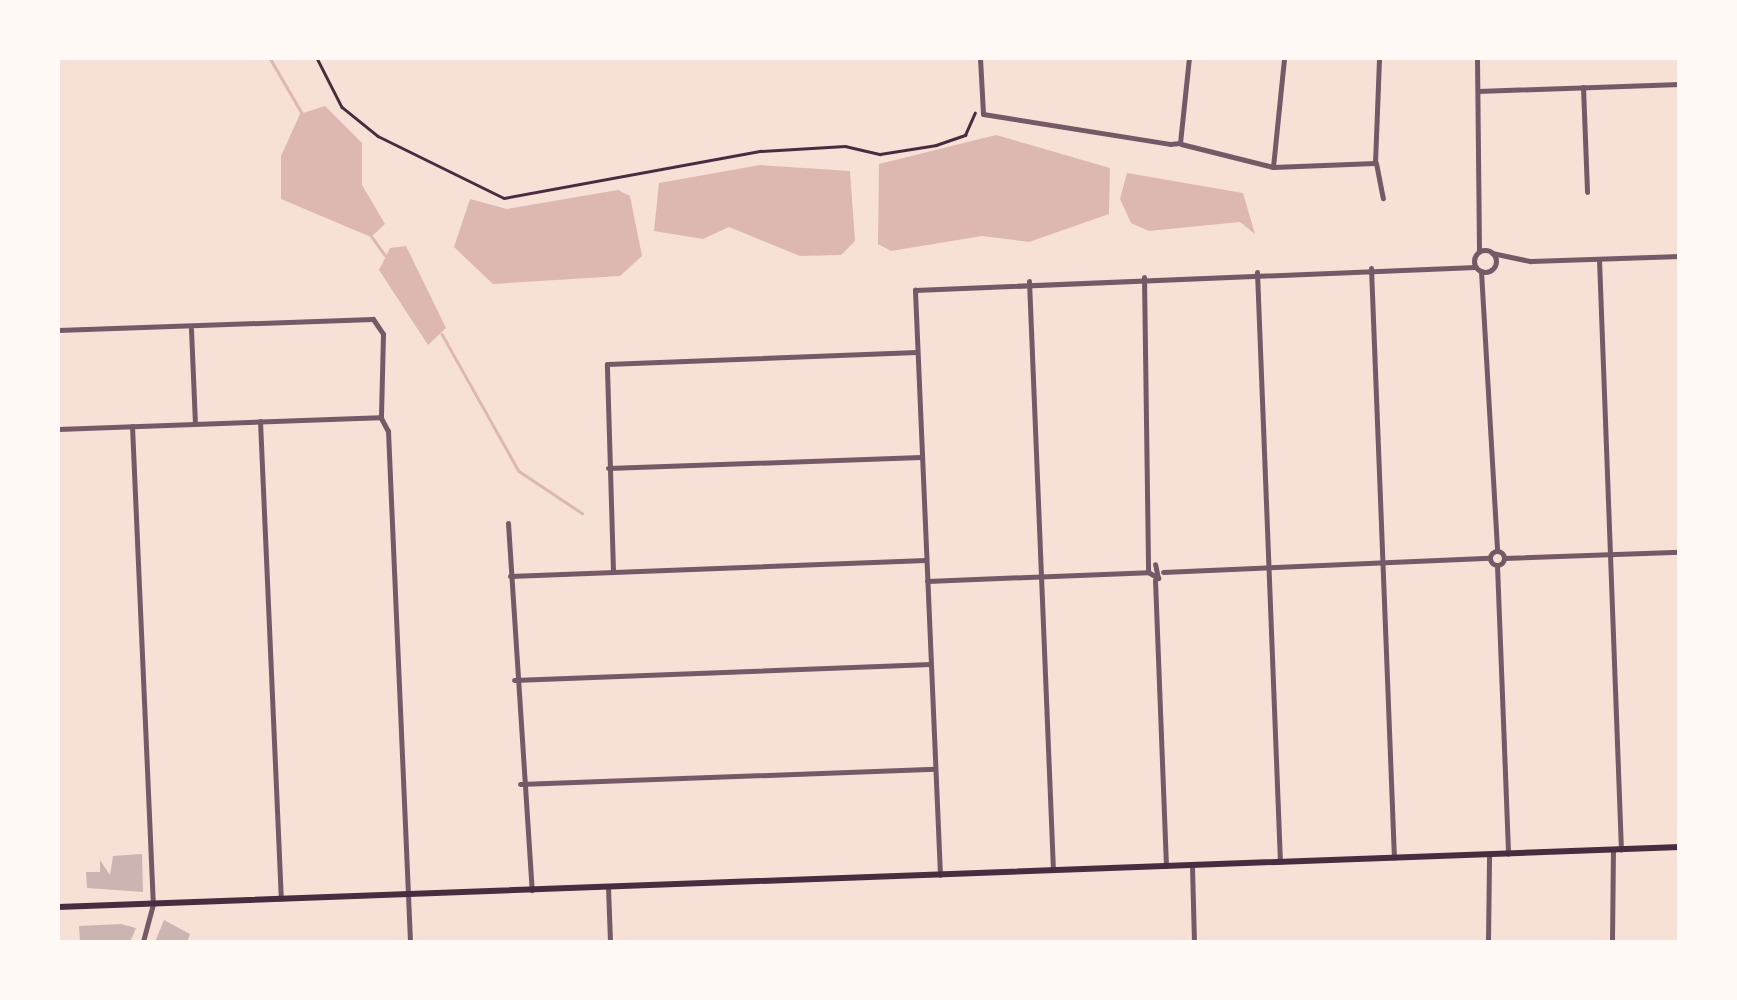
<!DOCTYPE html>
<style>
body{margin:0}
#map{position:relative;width:1737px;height:1000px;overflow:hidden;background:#f7e1d7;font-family:Helvetica,sans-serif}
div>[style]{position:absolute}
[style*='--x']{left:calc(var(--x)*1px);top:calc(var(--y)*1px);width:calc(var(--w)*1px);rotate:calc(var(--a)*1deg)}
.water>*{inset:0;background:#dcb8b0}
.stream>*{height:2.5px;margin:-1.25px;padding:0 1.25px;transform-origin:1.25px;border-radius:1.25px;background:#dcb8b0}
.building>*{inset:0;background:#ccb4b1}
.path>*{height:2.5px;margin:-1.25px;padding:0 1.25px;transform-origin:1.25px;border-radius:1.25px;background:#4a2c40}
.minor>*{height:5px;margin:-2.5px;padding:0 2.5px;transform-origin:2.5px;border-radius:2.5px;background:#755966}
.minor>.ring{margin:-2.5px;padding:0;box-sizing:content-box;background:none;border:5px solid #755966;border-radius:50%}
.tertiary>*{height:5px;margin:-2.5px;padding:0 2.5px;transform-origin:2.5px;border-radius:2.5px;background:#755966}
.secondary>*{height:6px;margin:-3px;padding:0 3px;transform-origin:3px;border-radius:3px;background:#4a2c40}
span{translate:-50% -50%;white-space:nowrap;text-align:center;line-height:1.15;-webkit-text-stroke:10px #fffaf5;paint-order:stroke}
.frame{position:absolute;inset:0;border:60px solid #fffaf5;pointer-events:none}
</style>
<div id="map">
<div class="water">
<i style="clip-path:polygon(325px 106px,362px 143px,362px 185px,385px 224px,371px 237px,281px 199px,281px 156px,300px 114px)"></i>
<i style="clip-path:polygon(996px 135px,1110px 168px,1109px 214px,1029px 242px,982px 236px,891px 251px,878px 244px,879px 164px)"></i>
<i style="clip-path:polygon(760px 165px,850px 171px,855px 241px,841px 255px,800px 256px,729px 227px,703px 239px,654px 231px,659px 183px)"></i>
<i style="clip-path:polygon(1127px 173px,1243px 193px,1255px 234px,1240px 222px,1149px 231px,1131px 223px,1120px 199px)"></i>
<i style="clip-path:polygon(618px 190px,630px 196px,642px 256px,620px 276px,493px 284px,454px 247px,470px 199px,507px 209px)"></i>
<i style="clip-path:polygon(406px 246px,446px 328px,428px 345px,379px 270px,390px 248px)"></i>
</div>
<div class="stream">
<i style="--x:270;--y:58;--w:64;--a:59.8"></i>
<i style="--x:372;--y:237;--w:22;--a:54"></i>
<i style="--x:442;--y:334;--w:157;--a:60.7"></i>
<i style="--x:519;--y:471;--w:76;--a:33.7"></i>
</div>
<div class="building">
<i style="clip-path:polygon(142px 854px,143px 892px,87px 888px,86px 872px,100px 872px,100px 860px,110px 875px,113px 856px)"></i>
<i style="clip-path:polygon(164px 920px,190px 934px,187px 942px,155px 942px)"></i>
<i style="clip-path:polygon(79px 926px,121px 924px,136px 928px,130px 942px,80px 942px)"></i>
</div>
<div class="path">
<i style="--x:317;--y:58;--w:55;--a:63"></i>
<i style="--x:342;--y:107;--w:46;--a:38.9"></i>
<i style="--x:378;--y:136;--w:140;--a:26.2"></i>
<i style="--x:504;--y:198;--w:261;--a:-10.4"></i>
<i style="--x:761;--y:151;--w:84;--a:-3.4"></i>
<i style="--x:845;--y:146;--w:36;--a:13"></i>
<i style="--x:880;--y:154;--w:57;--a:-9.1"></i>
<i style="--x:936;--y:145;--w:31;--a:-19"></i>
<i style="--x:965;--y:135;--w:24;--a:-66"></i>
</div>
<div class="minor">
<i style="--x:980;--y:58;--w:56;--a:86.9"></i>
<i style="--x:983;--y:114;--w:189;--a:9.1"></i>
<i style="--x:1170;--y:144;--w:10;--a:-6"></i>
<i style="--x:1180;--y:143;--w:85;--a:-84"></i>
<i style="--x:1477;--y:58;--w:193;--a:89.4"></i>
<i style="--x:1583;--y:87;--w:105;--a:87.8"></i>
<i style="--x:1478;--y:91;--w:202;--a:-2"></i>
<i style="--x:1181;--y:144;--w:95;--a:14"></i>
<i style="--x:1273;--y:167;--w:102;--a:-2.2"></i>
<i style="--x:1375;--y:163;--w:105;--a:-87.8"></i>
<i style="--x:1376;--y:163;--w:36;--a:79"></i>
<i style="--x:1273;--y:167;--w:110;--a:-84.2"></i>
<i class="ring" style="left:1474px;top:250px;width:17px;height:17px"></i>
<i style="--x:1492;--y:253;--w:40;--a:12"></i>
<i style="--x:1531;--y:261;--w:149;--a:-1.9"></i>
<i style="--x:1599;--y:259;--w:591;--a:87.87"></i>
<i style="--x:1371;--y:268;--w:590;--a:87.77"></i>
<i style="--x:1481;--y:271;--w:280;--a:86.7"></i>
<i style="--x:1257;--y:272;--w:590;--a:87.77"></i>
<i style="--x:1144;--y:277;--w:295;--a:89.2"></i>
<i style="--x:1148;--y:572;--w:12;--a:31"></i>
<i style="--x:1158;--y:578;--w:14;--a:-102"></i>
<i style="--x:1029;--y:281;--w:589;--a:87.67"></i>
<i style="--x:191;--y:329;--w:94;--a:87.6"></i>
<i style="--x:58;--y:330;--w:315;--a:-2"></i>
<i style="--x:373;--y:319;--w:18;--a:56"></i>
<i style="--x:383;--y:334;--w:84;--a:91.4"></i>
<i style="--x:381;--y:418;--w:15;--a:62"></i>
<i style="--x:388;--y:431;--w:511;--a:87.53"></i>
<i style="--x:260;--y:421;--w:478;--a:87.5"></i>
<i style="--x:132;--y:426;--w:478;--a:87.5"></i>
<i style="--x:153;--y:904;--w:39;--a:105"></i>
<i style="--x:58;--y:429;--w:321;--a:-2.1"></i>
<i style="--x:608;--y:468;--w:313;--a:-2"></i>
<i style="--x:508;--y:523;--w:368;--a:86.3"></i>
<i class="ring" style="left:1490px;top:551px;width:9px;height:9px"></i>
<i style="--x:1504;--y:558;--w:176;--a:-2"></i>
<i style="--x:1497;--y:565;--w:289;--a:87.8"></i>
<i style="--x:613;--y:571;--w:207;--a:-91.7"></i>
<i style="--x:607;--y:364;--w:310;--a:-2.2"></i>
<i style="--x:1163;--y:572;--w:327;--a:-2.5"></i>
<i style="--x:510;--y:576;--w:416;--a:-2.2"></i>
<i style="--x:1155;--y:580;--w:286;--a:87.8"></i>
<i style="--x:927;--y:581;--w:221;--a:-2.3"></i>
<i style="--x:514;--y:680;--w:417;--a:-2.2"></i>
<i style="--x:520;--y:784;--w:415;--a:-2.1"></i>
<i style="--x:940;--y:875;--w:586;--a:-92.45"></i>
<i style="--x:915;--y:290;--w:561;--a:-2.35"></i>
<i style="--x:608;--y:887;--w:55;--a:87.9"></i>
<i style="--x:1488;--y:942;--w:87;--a:-89.3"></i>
<i style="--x:1612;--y:942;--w:91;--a:-89.4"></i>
</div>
<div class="tertiary">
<i style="--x:1192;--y:866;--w:76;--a:88.5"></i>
</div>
<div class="secondary">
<i style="--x:58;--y:907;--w:1623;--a:-2.12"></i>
</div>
<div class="frame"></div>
</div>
